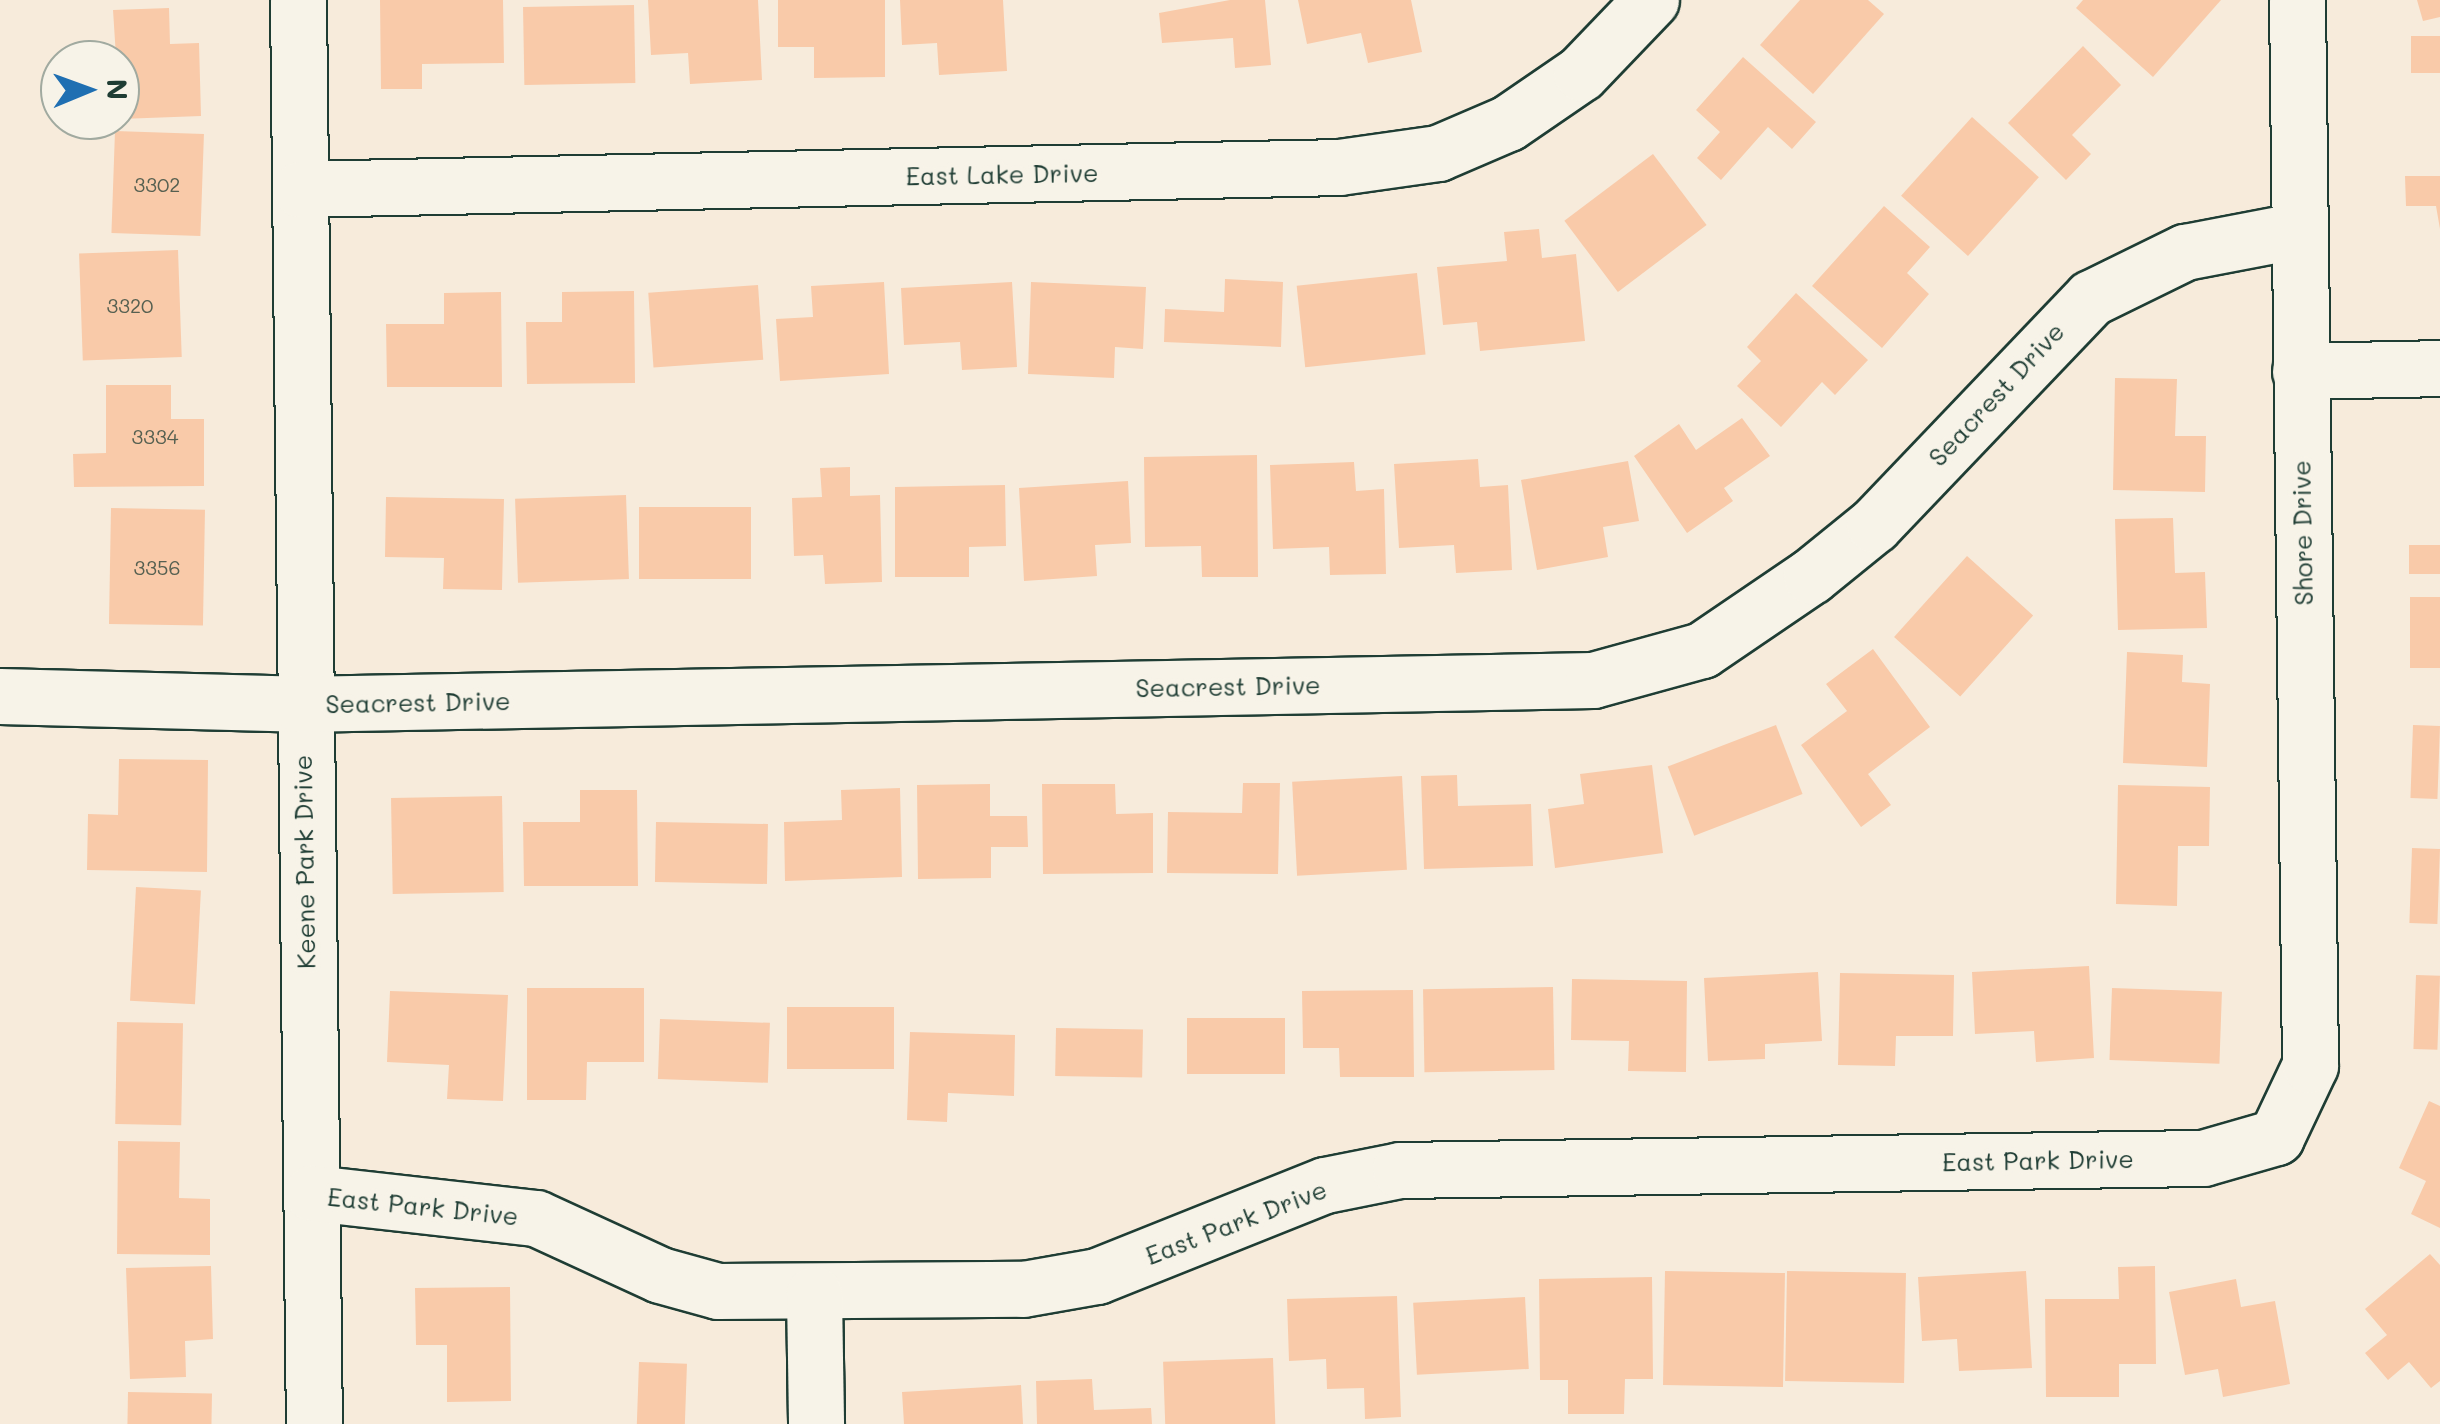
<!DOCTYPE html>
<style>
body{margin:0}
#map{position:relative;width:2440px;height:1424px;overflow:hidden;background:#f7ebdb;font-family:Mali,sans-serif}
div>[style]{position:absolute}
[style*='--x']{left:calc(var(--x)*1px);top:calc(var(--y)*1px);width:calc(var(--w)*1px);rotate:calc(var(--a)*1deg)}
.building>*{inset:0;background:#f9caa9;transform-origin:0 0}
.roads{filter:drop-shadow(2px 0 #1f3d34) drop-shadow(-2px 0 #1f3d34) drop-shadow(0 2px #1f3d34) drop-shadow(0 -2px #1f3d34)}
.minor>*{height:55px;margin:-27.5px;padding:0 27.5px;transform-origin:27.5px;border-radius:27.5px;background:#f7f3e8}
span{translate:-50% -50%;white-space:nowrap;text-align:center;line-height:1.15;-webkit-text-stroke:10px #f7f3e8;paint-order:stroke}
.number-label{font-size:20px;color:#566051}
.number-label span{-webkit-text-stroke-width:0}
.street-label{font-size:25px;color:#1f3d34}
.north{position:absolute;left:40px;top:40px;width:100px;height:100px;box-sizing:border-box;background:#f7f3e8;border:2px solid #a1aaa0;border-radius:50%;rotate:89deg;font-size:28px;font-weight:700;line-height:40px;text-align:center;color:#1f3d34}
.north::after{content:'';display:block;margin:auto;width:35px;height:45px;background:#1f6fb2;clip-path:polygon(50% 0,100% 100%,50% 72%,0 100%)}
</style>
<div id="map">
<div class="building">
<i style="clip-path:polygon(380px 0,503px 0,504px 63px,422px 64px,422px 89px,381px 89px)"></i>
<i style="clip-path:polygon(648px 0,758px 0,762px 80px,690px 84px,688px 53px,651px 55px)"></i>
<i style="clip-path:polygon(778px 0,885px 0,885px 77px,814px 78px,814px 47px,778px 47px)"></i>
<i style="clip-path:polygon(900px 0,1003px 0,1007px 71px,939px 75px,937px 43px,902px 45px)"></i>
<i style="clip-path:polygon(1230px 0,1265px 0,1271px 65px,1235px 68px,1233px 38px,1162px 43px,1159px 13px)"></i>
<i style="clip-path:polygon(1298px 0,1411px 0,1422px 52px,1368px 63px,1361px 33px,1307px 44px)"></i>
<i style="clip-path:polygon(1800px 0,1868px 0,1884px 14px,1813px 94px,1760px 45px)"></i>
<i style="clip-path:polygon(2083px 0,2221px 0,2153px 77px,2076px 8px)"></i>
<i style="clip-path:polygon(2417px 0,2440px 0,2440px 17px,2423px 21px)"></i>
<i style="left:634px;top:5px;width:78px;height:111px;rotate:89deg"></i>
<i style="clip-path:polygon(169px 8px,170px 44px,199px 43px,201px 116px,120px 119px,113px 10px)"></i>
<i style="left:2411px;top:36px;width:29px;height:37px"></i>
<i style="clip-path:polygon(2083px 46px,2121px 85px,2072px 135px,2091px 154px,2066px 180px,2008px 123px)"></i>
<i style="clip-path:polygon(1743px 57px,1816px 122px,1792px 149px,1768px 127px,1721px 180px,1697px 158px,1720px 132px,1696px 110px)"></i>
<i style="left:1972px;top:117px;width:90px;height:106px;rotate:42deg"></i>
<i style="left:115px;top:131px;width:89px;height:102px;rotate:2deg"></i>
<i style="left:1653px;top:154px;width:89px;height:111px;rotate:53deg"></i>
<i style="clip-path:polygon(2405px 176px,2440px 176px,2440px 229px,2436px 206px,2406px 206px)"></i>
<i style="clip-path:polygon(1884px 206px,1930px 247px,1907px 273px,1929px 294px,1882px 348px,1812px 286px)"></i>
<i style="clip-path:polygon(1539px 229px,1542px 258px,1576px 254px,1585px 341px,1480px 351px,1477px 322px,1443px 325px,1437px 267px,1507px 261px,1504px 232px)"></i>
<i style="left:178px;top:250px;width:107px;height:99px;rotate:88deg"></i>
<i style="left:1417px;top:273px;width:82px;height:121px;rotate:84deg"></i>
<i style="clip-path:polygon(1225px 279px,1283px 282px,1281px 347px,1164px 342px,1165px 309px,1224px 312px)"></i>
<i style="clip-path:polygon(884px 282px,889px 374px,780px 381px,776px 319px,813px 317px,811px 286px)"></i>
<i style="clip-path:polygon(1012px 282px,1017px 367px,962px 370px,960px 342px,904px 345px,901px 288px)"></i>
<i style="clip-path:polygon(1031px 282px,1146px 287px,1143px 349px,1115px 347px,1114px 378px,1028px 374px)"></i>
<i style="left:758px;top:285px;width:75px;height:110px;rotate:86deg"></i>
<i style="clip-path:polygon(634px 291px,635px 383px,527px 384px,526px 322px,562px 322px,562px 292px)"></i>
<i style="clip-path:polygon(501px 292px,502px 387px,387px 387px,386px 324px,444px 324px,444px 293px)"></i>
<i style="clip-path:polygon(1796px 293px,1868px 360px,1835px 395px,1822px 382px,1781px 427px,1737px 386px,1761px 361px,1747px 347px)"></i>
<i style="clip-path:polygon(2115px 378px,2177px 379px,2175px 436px,2206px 436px,2205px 492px,2113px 490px)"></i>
<i style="clip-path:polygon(106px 385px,171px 385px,171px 419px,204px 419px,204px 486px,74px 487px,73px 454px,106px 453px)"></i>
<i style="clip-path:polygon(1742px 418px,1770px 456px,1724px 488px,1733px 501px,1687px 533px,1634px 456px,1679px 424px,1696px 450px)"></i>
<i style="clip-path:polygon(1257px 455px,1258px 577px,1202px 577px,1201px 546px,1145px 547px,1144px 457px)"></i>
<i style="clip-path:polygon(1478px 459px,1480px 487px,1508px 485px,1512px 570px,1456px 573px,1454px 545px,1399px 548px,1394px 464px)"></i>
<i style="clip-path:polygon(1628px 461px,1639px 521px,1603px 527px,1608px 557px,1537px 570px,1521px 480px)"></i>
<i style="clip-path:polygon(1354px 462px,1356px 491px,1384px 489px,1386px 574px,1330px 575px,1329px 547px,1273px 549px,1270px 465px)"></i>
<i style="clip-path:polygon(850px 467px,850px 496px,880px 495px,882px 582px,825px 584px,823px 555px,794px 556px,792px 498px,822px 497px,820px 468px)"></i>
<i style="clip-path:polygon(1128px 481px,1131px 543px,1095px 545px,1097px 576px,1024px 581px,1019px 488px)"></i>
<i style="clip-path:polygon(1005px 485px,1006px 546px,969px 547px,969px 577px,895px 577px,895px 487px)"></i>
<i style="left:626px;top:495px;width:84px;height:111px;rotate:88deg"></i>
<i style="clip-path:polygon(386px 497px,504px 499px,502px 590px,443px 589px,444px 558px,385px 557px)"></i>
<i style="left:751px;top:507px;width:72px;height:112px;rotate:90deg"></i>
<i style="left:111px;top:508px;width:94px;height:116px;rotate:1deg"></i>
<i style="clip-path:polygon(2173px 518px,2175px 573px,2205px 572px,2207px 628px,2118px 630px,2115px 519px)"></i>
<i style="left:2440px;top:545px;width:29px;height:31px;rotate:90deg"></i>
<i style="left:1967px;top:556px;width:89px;height:109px;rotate:42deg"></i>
<i style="left:2410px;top:597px;width:30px;height:71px"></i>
<i style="clip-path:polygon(1873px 649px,1930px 727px,1868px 774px,1891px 805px,1861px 827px,1801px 745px,1847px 711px,1826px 684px)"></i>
<i style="clip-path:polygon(2127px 652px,2183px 655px,2182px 682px,2210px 684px,2207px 767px,2123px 763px)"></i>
<i style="left:1776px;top:725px;width:74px;height:116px;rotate:69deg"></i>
<i style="left:2413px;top:725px;width:27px;height:73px;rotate:2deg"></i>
<i style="clip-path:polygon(119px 759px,208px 760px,207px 872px,87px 870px,88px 814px,118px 815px)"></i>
<i style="clip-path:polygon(1652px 765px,1663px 853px,1555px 868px,1548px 809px,1584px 804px,1580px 774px)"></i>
<i style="clip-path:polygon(1457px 775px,1458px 806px,1531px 804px,1533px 866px,1424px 869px,1421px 776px)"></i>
<i style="left:1402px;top:776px;width:94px;height:110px;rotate:87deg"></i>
<i style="clip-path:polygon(1243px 783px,1280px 783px,1278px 874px,1167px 873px,1168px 812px,1242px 813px)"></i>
<i style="clip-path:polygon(990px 784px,990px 816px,1027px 816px,1028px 847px,991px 847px,991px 878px,918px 879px,917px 785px)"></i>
<i style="clip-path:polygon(1042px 784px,1115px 784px,1116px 814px,1153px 813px,1153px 873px,1043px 874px)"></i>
<i style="clip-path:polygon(2118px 785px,2210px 787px,2209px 846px,2178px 846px,2177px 906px,2116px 904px)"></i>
<i style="clip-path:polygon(900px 788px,902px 877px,785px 881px,784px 822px,842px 820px,841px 790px)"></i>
<i style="clip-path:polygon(580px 790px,637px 790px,638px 886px,524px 886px,523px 822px,580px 822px)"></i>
<i style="left:502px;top:796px;width:96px;height:111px;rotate:89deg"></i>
<i style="left:656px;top:822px;width:112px;height:60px;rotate:1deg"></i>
<i style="left:2412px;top:848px;width:28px;height:75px;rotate:2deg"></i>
<i style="left:136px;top:887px;width:65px;height:114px;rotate:3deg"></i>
<i style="clip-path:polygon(2089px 966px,2094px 1058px,2036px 1062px,2034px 1031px,1975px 1034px,1972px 972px)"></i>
<i style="clip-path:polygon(1818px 972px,1822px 1041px,1765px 1044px,1765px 1059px,1708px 1061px,1704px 978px)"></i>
<i style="clip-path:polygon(1840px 973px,1954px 975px,1953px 1036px,1896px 1036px,1895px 1066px,1838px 1065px)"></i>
<i style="left:2416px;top:975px;width:24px;height:74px;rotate:2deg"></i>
<i style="clip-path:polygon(1572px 979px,1687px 981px,1686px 1072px,1628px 1071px,1629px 1041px,1571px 1040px)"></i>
<i style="left:1553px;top:987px;width:83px;height:130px;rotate:89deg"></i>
<i style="clip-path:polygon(527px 988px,644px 988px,644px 1062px,587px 1062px,586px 1100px,527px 1100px)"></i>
<i style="left:2112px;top:988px;width:110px;height:72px;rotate:2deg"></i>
<i style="clip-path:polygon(1413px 990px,1414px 1077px,1340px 1077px,1339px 1048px,1303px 1048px,1302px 991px)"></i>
<i style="clip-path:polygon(390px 991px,508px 995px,503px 1101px,447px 1099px,449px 1065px,387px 1062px)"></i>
<i style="left:787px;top:1007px;width:107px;height:62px"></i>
<i style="left:1187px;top:1018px;width:98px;height:56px"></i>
<i style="left:660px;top:1019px;width:110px;height:60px;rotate:2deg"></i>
<i style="left:117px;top:1022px;width:66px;height:102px;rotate:1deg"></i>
<i style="left:1056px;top:1028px;width:87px;height:48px;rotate:1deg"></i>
<i style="clip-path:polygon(910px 1032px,1015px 1035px,1014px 1096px,948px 1093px,947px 1122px,907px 1120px)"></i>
<i style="clip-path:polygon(2429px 1101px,2440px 1106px,2440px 1228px,2411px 1214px,2426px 1181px,2399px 1168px)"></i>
<i style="clip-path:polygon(118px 1141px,180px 1142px,179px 1198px,210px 1199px,210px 1255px,117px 1254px)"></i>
<i style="clip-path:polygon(2430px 1254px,2440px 1265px,2440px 1381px,2431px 1388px,2409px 1362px,2388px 1380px,2365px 1353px,2387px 1335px,2365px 1309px)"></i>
<i style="clip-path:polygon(211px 1266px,213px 1339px,185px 1341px,186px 1377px,130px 1379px,126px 1268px)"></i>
<i style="clip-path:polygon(2155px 1266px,2156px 1364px,2119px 1364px,2119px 1397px,2046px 1397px,2045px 1299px,2119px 1299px,2118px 1267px)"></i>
<i style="left:1665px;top:1271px;width:120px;height:114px;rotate:1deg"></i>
<i style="left:1787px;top:1271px;width:119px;height:110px;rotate:1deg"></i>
<i style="clip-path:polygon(2026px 1271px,2032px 1368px,1959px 1371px,1957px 1339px,1922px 1341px,1918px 1277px)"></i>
<i style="clip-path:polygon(1652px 1277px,1653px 1379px,1625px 1379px,1624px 1414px,1568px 1414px,1568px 1380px,1540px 1380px,1539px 1279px)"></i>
<i style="clip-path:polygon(2236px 1279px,2241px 1307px,2275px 1301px,2290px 1384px,2223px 1397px,2218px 1369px,2185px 1375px,2169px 1292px)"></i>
<i style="clip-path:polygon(510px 1287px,511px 1401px,447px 1402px,447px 1345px,416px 1345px,415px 1288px)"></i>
<i style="clip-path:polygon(1397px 1296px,1401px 1417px,1365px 1419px,1364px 1388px,1327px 1389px,1326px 1359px,1289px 1361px,1287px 1299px)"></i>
<i style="left:1525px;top:1297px;width:72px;height:112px;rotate:87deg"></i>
<i style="left:1273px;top:1358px;width:66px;height:110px;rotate:88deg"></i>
<i style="left:639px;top:1362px;width:48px;height:62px;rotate:2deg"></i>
<i style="clip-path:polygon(1092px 1379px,1094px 1410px,1151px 1408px,1152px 1424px,1037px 1424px,1036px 1381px)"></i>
<i style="clip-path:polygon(1021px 1385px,1023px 1424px,904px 1424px,902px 1392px)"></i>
<i style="left:128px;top:1392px;width:84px;height:32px;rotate:1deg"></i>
</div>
<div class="roads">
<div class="minor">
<i style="--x:298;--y:0;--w:1424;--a:89.36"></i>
<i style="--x:300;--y:189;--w:1039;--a:-1.21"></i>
<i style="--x:1339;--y:167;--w:100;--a:-8"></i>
<i style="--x:1438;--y:153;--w:76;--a:-23.2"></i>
<i style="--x:1508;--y:123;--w:88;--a:-34.4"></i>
<i style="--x:1581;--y:73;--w:101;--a:-46.2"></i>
<i style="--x:2300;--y:371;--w:140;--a:-1.2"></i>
<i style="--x:0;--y:696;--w:299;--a:1.5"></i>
<i style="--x:299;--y:704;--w:1294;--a:-1.06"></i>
<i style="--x:1593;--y:680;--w:113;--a:-15.4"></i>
<i style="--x:1702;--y:650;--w:132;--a:-34.2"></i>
<i style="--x:1811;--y:576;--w:81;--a:-39"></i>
<i style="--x:1874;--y:525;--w:314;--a:-46.3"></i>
<i style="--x:2091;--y:298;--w:105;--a:-26.1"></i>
<i style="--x:2185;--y:252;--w:117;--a:-10.8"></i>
<i style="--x:312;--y:1193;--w:225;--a:6.4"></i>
<i style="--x:536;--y:1218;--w:136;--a:24.7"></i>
<i style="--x:660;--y:1275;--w:60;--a:15.4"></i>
<i style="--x:718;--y:1291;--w:305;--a:-0.4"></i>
<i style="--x:1023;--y:1289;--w:75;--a:-10"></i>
<i style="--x:1097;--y:1276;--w:245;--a:-21.8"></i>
<i style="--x:1325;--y:1185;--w:76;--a:-11.3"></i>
<i style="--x:1400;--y:1170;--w:803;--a:-0.86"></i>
<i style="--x:2203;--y:1158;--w:76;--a:-16"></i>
<i style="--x:2276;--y:1137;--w:80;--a:-64.7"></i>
<i style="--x:2310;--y:1065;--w:1065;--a:-90.7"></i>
<i style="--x:814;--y:1294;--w:130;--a:89.1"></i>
</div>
</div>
<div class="number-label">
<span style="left:157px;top:184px">3302</span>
<span style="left:130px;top:305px">3320</span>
<span style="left:155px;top:436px">3334</span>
<span style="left:157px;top:567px">3356</span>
</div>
<div class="street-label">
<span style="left:1002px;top:174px;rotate:-1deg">East Lake Drive</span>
<span style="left:1996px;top:394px;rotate:-47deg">Seacrest Drive</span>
<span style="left:2302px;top:533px;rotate:-91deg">Shore Drive</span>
<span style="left:1228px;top:686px;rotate:-1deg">Seacrest Drive</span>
<span style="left:418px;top:702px;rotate:-1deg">Seacrest Drive</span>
<span style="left:304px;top:862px;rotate:-91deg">Keene Park Drive</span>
<span style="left:2038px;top:1160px;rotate:-1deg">East Park Drive</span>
<span style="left:423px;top:1206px;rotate:6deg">East Park Drive</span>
<span style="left:1236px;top:1222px;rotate:-21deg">East Park Drive</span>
</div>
<div class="north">N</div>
</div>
